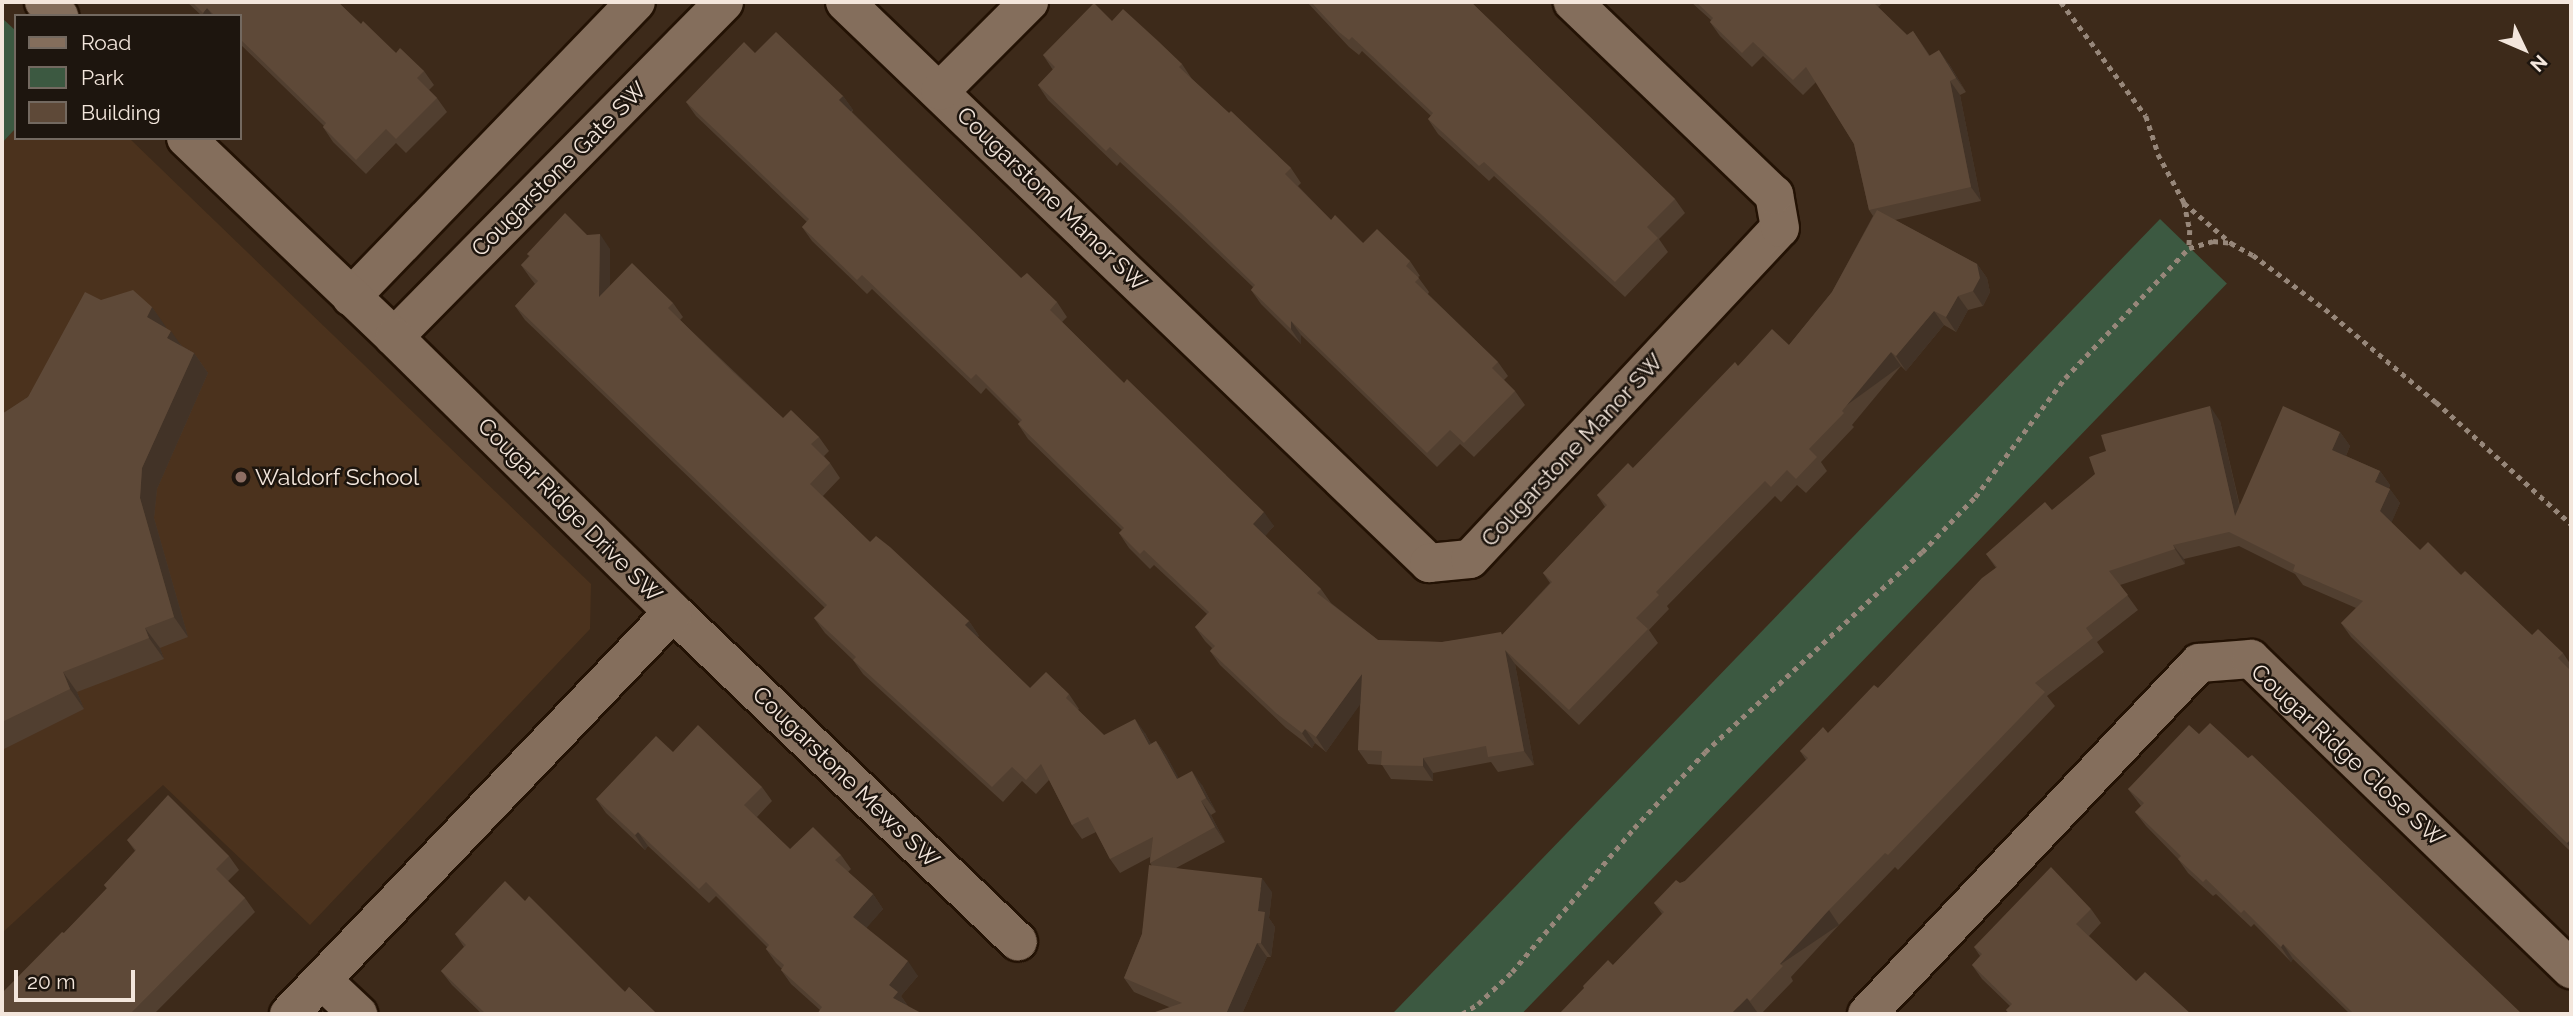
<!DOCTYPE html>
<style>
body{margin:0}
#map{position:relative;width:2573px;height:1016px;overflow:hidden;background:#3d2a1a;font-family:Raleway,sans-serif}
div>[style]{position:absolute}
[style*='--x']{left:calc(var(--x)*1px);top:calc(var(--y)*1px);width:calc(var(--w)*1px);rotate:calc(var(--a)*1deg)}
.built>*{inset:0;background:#4b321d}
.green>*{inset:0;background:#3c5941;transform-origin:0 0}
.path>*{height:4.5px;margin-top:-2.25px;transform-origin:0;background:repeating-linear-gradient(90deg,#97877a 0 5px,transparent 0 10px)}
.roads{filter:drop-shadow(2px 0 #231204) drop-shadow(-2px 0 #231204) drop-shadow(0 2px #231204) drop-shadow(0 -2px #231204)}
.minor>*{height:38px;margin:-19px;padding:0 19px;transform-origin:19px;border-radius:19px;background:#846e5c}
.tertiary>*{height:38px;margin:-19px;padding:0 19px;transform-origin:19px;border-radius:19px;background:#846e5c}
.wall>*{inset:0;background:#513f30}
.shaded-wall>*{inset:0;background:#423327;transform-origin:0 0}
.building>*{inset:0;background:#5e4938}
.dots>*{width:19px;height:19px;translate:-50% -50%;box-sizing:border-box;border:4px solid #1d150e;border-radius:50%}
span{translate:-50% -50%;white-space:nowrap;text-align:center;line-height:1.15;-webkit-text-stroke:5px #1d150e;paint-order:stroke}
.street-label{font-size:23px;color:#f3e6dc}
.poi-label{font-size:23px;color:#f3e6dc}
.left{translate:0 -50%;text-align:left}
.frame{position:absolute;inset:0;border:4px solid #f3e6dc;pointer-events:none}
.legend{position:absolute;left:14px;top:14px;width:228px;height:126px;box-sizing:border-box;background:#1d150e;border:2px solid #736960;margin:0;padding:9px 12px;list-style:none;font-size:21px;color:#f3e6dc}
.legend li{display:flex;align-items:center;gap:14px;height:35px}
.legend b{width:35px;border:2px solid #736960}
.north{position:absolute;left:2489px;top:14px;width:70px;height:70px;-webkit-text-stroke:5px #1d150e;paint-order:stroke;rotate:134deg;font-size:19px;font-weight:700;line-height:28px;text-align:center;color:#f3e6dc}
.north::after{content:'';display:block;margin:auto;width:24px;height:32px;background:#f3e6dc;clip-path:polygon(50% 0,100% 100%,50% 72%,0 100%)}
.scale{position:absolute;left:14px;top:970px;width:121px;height:32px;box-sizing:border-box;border:4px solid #f3e6dc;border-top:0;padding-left:9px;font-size:21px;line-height:24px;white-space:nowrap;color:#f3e6dc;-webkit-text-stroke:5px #1d150e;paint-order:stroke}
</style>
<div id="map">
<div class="built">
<i style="clip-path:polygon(16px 128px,16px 138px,129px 138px,591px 584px,590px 629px,310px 925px,163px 785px,2px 933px,2px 143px)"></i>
</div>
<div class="green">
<i style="clip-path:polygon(2px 18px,16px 31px,16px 128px,2px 143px)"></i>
<i style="left:2160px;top:219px;width:93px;height:1105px;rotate:44deg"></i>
</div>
<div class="path">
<i style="--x:2061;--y:2;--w:142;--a:53.3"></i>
<i style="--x:2146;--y:116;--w:40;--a:72"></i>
<i style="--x:2158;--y:154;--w:55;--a:61.6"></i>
<i style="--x:2184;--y:202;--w:29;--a:78"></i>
<i style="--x:2190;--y:230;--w:18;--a:93"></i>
<i style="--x:2189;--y:248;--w:25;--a:-16"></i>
<i style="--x:2213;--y:241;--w:18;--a:6"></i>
<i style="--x:2231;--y:243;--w:25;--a:29"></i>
<i style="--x:2253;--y:255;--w:90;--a:36.9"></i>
<i style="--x:2325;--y:309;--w:145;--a:40"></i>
<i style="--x:2436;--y:402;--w:182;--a:42.1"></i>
<i style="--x:2184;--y:203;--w:62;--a:40.4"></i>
<i style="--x:1462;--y:1014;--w:19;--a:-32"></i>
<i style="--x:1478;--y:1004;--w:47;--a:-43.3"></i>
<i style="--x:1512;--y:972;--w:189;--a:-49.7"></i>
<i style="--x:1634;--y:828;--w:104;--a:-46.9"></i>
<i style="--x:1705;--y:752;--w:295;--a:-42.7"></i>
<i style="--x:1922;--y:552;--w:76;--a:-46.1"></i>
<i style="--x:1975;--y:497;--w:149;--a:-52.9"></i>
<i style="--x:2065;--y:378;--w:180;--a:-46.4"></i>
</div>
<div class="roads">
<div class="minor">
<i style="--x:845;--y:2;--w:810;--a:43.85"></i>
<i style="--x:1429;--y:563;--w:41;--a:-5.6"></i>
<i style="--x:1470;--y:559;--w:453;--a:-46.9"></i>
<i style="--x:1780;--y:228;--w:34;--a:-100"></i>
<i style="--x:1774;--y:195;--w:279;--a:-136.2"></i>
<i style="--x:940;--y:91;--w:126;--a:-45"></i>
<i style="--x:351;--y:297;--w:410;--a:-46"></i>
<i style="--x:394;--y:337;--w:470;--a:-45.4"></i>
<i style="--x:673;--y:612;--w:477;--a:43.7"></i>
<i style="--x:322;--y:980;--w:50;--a:43.4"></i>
<i style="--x:1867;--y:1014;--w:483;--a:-46.6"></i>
<i style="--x:2199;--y:663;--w:52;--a:-4.4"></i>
<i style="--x:2251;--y:659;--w:446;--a:44.1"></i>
</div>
<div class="tertiary">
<i style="--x:44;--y:2;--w:21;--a:43"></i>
<i style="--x:186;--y:138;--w:288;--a:43.7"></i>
<i style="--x:394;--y:337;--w:392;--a:44.6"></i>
<i style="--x:673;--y:612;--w:556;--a:133.69"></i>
</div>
</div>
<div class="wall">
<i style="clip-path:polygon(187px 2px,338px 2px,361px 24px,396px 53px,424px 71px,434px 85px,429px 90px,437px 98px,447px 112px,406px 153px,396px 143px,366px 174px,333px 142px,323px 127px,324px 126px,240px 44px,240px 16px,202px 16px)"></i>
<i style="clip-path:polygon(1307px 2px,1471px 2px,1675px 199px,1685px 213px,1659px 239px,1668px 252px,1625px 297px,1494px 176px,1489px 181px,1438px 134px,1428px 119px,1431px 116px,1362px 51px,1359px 55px,1349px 47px)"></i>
<i style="clip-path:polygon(1691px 2px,1884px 2px,1878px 7px,1907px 35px,1913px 31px,1930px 56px,1949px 64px,1966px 92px,1960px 95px,1981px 201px,1895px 220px,1977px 264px,1987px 278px,1990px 292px,1983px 306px,1968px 310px,1956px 332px,1944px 325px,1906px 371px,1901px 366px,1852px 425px,1854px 427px,1821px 462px,1827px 471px,1806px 493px,1797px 485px,1781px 502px,1775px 496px,1667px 606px,1669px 609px,1649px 630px,1658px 643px,1579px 725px,1515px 664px,1534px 765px,1498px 772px,1491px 762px,1433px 773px,1433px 781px,1391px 779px,1382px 765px,1368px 764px,1358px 750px,1360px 704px,1326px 752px,1315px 743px,1312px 748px,1286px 728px,1220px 665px,1210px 651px,1212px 648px,1205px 641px,1195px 627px,1207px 614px,1154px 565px,1150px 569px,1129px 548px,1119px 533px,1122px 530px,1028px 439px,1018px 424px,1020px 422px,986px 388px,981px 394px,872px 289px,867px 294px,812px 241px,802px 227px,807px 222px,696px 116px,686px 102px,755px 53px,843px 96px,853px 110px,852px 112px,1021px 278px,1057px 302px,1067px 317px,1062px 322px,1124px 383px,1274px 526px,1265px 536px,1321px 589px,1331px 603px,1378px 640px,1442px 642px,1503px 634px,1550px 583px,1543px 573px,1605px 507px,1597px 495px,1633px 468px,1738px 366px,1789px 345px,1832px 292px,1873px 216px,1869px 210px,1854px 144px,1816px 82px,1803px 95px,1763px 56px,1752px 67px,1720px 36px,1710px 22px,1711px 20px)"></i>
<i style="clip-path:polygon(1112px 21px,1182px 64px,1192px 79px,1229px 113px,1291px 168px,1301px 183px,1298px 186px,1331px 220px,1363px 243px,1410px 261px,1420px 276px,1418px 277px,1429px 292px,1428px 294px,1498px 362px,1508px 376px,1504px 380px,1515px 391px,1525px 405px,1474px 457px,1460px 444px,1437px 467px,1301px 335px,1301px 344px,1261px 304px,1251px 290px,1253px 287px,1191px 228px,1120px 162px,1117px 166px,1048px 100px,1038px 85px,1053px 70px,1043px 55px)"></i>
<i style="clip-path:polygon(587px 235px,610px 249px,610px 287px,673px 303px,683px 317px,680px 320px,783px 418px,819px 437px,829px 451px,824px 456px,830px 463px,840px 478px,823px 496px,870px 542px,969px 621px,979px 636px,977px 637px,1030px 688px,1069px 694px,1079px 709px,1078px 710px,1104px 735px,1145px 733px,1151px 744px,1156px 741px,1166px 755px,1178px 778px,1202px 785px,1216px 812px,1211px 815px,1225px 842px,1176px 868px,1272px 892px,1269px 918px,1275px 927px,1271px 957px,1267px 957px,1242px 1014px,1169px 1007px,1134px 992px,1124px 978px,1142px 934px,1152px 866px,1150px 863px,1150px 857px,1120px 873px,1110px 859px,1096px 832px,1082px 839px,1072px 825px,1049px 780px,1036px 794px,1022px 781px,1003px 802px,863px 674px,853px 660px,825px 633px,814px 618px,825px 608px,525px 320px,515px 306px,535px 284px,531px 279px,521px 265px,529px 256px,527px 254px)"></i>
<i style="clip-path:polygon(101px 300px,152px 307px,166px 328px,182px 346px,194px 353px,208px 373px,157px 489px,154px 518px,188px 637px,160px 648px,164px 659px,77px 692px,84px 709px,2px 750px,2px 414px,28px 397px)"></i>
<i style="clip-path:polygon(2220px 421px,2240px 506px,2340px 432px,2350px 446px,2346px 456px,2380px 471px,2390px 485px,2389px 488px,2400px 503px,2391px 523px,2420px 550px,2461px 575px,2532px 635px,2563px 653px,2571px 665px,2571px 852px,2351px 637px,2341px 623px,2356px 608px,2303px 585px,2295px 574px,2239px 546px,2184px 559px,2185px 564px,2120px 585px,2138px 610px,2097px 642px,2104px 652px,2047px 696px,2055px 706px,1898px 870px,1895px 867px,1839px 925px,1791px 977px,1793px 981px,1761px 1014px,1613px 965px,1662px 914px,1654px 903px,1680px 883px,1685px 881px,1806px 760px,1800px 751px,1828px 733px,1878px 688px,1996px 568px,1986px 554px,2052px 510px)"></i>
<i style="clip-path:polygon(2199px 734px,2522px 1014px,2350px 1014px,2293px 959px,2291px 962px,2254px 924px,2251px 927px,2216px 894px,2213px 896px,2188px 873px,2178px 859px,2146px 826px,2135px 812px,2141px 806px,2128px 789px)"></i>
<i style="clip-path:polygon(673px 752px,762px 787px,772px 801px,757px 817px,790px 849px,841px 855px,851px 869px,848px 872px,873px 894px,883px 909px,866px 928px,918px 976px,901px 996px,908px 1006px,820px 1010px,791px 984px,781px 970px,782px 969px,776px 963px,766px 949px,767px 947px,716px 896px,709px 903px,648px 846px,645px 850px,606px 813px,596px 799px)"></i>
<i style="clip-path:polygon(127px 840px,229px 856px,239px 870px,228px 881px,245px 898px,255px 912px,154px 1014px,2px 1014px,64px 933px,107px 889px,104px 885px,135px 851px)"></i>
<i style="clip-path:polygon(525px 901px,625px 992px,629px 987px,657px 1014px,482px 1014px,452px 985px,441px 971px,464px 947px,455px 934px)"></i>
<i style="clip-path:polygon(2091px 909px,2101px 923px,2089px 936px,2136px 981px,2191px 1014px,2009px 1014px,2006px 1010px,2010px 1006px,1982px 979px,1972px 965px,1980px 956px,1974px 947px)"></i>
</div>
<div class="shaded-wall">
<i style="clip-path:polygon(207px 8px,213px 16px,205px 16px,203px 13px)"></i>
<i style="clip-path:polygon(1939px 50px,1949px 64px,1966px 92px,1956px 78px)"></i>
<i style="clip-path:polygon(1950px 81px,1960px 95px,1981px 201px,1971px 187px)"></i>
<i style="left:843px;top:96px;width:17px;height:6px;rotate:54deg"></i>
<i style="clip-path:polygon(600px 234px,610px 249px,610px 311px,599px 297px)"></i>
<i style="clip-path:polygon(1977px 264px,1987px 278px,1990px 292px,1983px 306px,1973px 291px)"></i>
<i style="clip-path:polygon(1958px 296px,1968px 310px,1956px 332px,1946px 317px)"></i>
<i style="clip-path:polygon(152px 307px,166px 327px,161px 337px,147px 317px)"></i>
<i style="clip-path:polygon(1934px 311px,1944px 325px,1906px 371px,1896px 356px)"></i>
<i style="clip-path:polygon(1291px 321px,1301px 335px,1301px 344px,1291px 329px)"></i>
<i style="clip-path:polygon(171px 331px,185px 351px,167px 338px)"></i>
<i style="left:1891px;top:352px;width:17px;height:77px;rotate:54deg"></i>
<i style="clip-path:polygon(194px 353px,208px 373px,157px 489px,154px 518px,188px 637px,174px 617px,140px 498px,142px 468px)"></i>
<i style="clip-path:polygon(2210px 406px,2220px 421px,2245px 530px,2235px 516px)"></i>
<i style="clip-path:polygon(2340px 432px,2350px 446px,2342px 465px,2332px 450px)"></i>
<i style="clip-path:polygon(2380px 471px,2390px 485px,2385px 497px,2375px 482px)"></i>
<i style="clip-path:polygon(2390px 489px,2400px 503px,2390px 526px,2380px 511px)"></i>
<i style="clip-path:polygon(1264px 512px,1274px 526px,1263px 538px,1253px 524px)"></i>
<i style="clip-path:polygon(2173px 545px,2184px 559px,2185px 564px,2175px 549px)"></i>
<i style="left:969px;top:621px;width:18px;height:6px;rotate:56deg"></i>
<i style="clip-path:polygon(145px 628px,160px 648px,164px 659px,149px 638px)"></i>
<i style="clip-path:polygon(1505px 650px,1515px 664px,1534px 765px,1524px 751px)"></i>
<i style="clip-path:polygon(63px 672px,77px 692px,84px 709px,70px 689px)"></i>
<i style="clip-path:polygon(1362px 674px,1372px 688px,1326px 752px,1316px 737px)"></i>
<i style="clip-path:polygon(1135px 719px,1145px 733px,1159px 759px,1149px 745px)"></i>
<i style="clip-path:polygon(1305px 729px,1315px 743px,1312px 748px,1302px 733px)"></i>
<i style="clip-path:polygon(1156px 741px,1166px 755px,1187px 793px,1177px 779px)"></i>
<i style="clip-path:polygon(1423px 758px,1433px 773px,1433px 781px,1423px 766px)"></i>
<i style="clip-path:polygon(1192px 771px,1202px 785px,1216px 812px,1206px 798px)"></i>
<i style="clip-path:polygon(1201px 801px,1211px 815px,1225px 842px,1215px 827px)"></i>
<i style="clip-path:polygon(638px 832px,648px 846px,645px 850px,635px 835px)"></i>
<i style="clip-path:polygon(2569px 841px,2571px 844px,2571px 850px,2567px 843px)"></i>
<i style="clip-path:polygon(1262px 878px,1272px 892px,1269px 918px,1275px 927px,1271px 957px,1261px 943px,1258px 911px)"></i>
<i style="clip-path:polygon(873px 894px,883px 909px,863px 932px,853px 917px)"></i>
<i style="left:1829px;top:910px;width:18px;height:73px;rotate:56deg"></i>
<i style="clip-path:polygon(1257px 943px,1267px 957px,1242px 1014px,1226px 1014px)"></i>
<i style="clip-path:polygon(2283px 944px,2293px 959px,2291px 962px,2281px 947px)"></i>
<i style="clip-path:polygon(908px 961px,918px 976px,901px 996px,908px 1006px,893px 998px,889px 985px)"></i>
<i style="clip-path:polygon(1747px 998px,1757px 1012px,1755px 1014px,1731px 1014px)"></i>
</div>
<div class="building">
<i style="clip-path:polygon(192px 2px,338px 2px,361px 24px,363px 21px,396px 53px,400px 48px,424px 71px,417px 78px,437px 98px,396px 139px,386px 129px,356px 160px,323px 127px,326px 123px,240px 39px,240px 16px,215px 16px,207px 8px,203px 13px)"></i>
<i style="clip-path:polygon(1311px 2px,1471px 2px,1675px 199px,1647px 227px,1658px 238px,1615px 282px,1484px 162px,1479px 166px,1451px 140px,1428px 119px,1433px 113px,1352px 37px,1349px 40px,1339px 32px)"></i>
<i style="clip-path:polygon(1696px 2px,1873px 2px,1907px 35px,1913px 31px,1929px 56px,1939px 50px,1956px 78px,1950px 81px,1971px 187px,1869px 210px,1854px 144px,1806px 67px,1793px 80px,1753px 42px,1742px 53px,1710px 22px,1713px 18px)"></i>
<i style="clip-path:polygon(1094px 3px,1112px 21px,1123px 9px,1158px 41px,1182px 64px,1179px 67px,1229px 113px,1231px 111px,1291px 168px,1285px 174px,1331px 220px,1335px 215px,1363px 243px,1377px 229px,1410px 261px,1406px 266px,1419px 278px,1415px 282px,1498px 362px,1492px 368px,1515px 391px,1464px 443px,1450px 430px,1427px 453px,1291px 321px,1291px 329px,1251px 290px,1255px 285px,1181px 213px,1110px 147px,1106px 151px,1038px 85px,1055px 67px,1043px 55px)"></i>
<i style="clip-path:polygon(776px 32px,843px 96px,839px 100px,1021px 278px,1027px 273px,1057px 302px,1050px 310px,1124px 383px,1127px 379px,1264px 512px,1253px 524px,1321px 589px,1317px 593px,1378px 640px,1442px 642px,1501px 632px,1502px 635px,1552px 582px,1543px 573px,1607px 505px,1597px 495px,1628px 463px,1633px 468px,1735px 362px,1738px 366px,1772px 329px,1789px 345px,1832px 292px,1877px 210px,1977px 264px,1980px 278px,1973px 291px,1958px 296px,1946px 317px,1934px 311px,1896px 356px,1891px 352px,1842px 411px,1844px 413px,1809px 449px,1817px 457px,1796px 479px,1787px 470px,1771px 487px,1765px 481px,1656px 592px,1659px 595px,1636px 618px,1648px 629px,1569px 710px,1505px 650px,1524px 751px,1488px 757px,1486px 746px,1423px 758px,1423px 766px,1381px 765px,1382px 751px,1358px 750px,1362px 674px,1316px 737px,1305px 729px,1302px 733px,1276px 713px,1210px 651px,1215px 646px,1195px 627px,1209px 612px,1144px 550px,1140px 554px,1119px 533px,1124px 528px,1018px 424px,1022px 420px,976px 374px,971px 379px,862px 275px,857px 280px,802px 227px,809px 219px,686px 102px,744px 42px,755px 53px)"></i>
<i style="clip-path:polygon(565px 213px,587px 235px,600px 234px,599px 297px,632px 263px,673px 303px,668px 308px,733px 372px,783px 418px,791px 410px,819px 437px,811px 444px,830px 463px,810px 484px,870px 542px,876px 536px,890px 547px,969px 621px,965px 625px,1030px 688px,1046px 672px,1069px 694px,1066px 698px,1104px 735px,1135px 719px,1149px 745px,1156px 741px,1177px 779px,1192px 771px,1206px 798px,1201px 801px,1215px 827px,1150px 863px,1153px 837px,1110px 859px,1088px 817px,1072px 825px,1041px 764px,1026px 780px,1012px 767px,992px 787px,853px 660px,856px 657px,814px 618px,827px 605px,515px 306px,538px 281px,521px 265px,530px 256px,527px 254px)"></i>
<i style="clip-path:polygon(133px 290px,152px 307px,147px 317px,171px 331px,167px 338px,194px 353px,142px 468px,140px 498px,174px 617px,145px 628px,149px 638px,63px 672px,70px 689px,2px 722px,2px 414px,28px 397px,85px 292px,101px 300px)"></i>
<i style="clip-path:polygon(2210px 406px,2235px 516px,2283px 406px,2340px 432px,2332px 450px,2380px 471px,2375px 482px,2390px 489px,2380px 511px,2420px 550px,2428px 542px,2461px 575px,2465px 571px,2532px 635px,2538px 629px,2563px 653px,2558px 658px,2571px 671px,2571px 843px,2569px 841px,2567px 843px,2341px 623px,2363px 601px,2293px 571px,2295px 565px,2229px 532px,2173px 545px,2175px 549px,2109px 571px,2128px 595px,2086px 628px,2093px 638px,2035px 683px,2045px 692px,1888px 855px,1885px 853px,1829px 910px,1780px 964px,1783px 966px,1750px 1001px,1747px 998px,1731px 1014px,1559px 1014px,1584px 988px,1583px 986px,1608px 960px,1613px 965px,1664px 912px,1654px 903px,1676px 880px,1680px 883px,1685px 881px,1808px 758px,1800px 751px,1823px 727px,1828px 733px,1874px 685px,1878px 688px,1982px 578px,1997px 567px,1986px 554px,2045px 502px,2052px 510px,2095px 474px,2089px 457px,2106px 451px,2101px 435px)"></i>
<i style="clip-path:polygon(2210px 723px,2248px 758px,2252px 755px,2522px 1014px,2354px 1014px,2283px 944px,2281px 947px,2244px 910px,2241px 913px,2206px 879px,2203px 882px,2178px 859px,2181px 856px,2135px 812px,2144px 803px,2128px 789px,2189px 725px,2199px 734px)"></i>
<i style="clip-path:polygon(698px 725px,762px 787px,744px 805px,790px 849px,813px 827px,841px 855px,835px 860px,873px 894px,853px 917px,908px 961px,889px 985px,898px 992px,893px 998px,923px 1014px,817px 1014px,822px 1007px,781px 970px,784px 965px,766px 949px,769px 945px,706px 882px,699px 889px,638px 832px,635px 835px,596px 799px,656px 736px,673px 752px)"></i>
<i style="clip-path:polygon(168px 795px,229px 856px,216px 869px,245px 898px,130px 1014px,2px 1014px,2px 993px,62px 932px,64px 933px,107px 888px,104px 885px,136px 850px,127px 840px)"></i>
<i style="clip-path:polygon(1149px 865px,1262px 878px,1258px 911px,1265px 912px,1261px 943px,1257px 943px,1226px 1014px,1149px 1014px,1182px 1003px,1124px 978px,1142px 934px)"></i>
<i style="clip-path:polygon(2051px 867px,2091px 909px,2076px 924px,2136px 981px,2145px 972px,2191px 1014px,2010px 1014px,2006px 1010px,2012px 1004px,1972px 965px,1982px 954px,1974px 947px)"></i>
<i style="clip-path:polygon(505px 881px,525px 901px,529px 896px,625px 992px,629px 987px,656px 1013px,655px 1014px,483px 1014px,485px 1013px,441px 971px,466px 945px,455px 934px)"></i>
</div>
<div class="dots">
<i style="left:241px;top:477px;background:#8d6e63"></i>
</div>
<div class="street-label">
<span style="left:559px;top:169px;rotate:-45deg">Cougarstone Gate SW</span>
<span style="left:1052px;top:199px;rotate:44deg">Cougarstone Manor SW</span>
<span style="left:1572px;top:450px;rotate:-47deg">Cougarstone Manor SW</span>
<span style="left:570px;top:510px;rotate:45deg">Cougar Ridge Drive SW</span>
<span style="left:2348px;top:755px;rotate:43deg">Cougar Ridge Close SW</span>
<span style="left:846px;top:777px;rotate:44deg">Cougarstone Mews SW</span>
</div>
<div class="poi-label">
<span class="left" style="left:255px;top:477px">Waldorf School</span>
</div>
<div class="frame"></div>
<ul class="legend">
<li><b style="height:9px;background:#846e5c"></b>Road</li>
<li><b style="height:19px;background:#3c5941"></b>Park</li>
<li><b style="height:19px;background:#5e4938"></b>Building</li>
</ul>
<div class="north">N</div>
<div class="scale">20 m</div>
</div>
